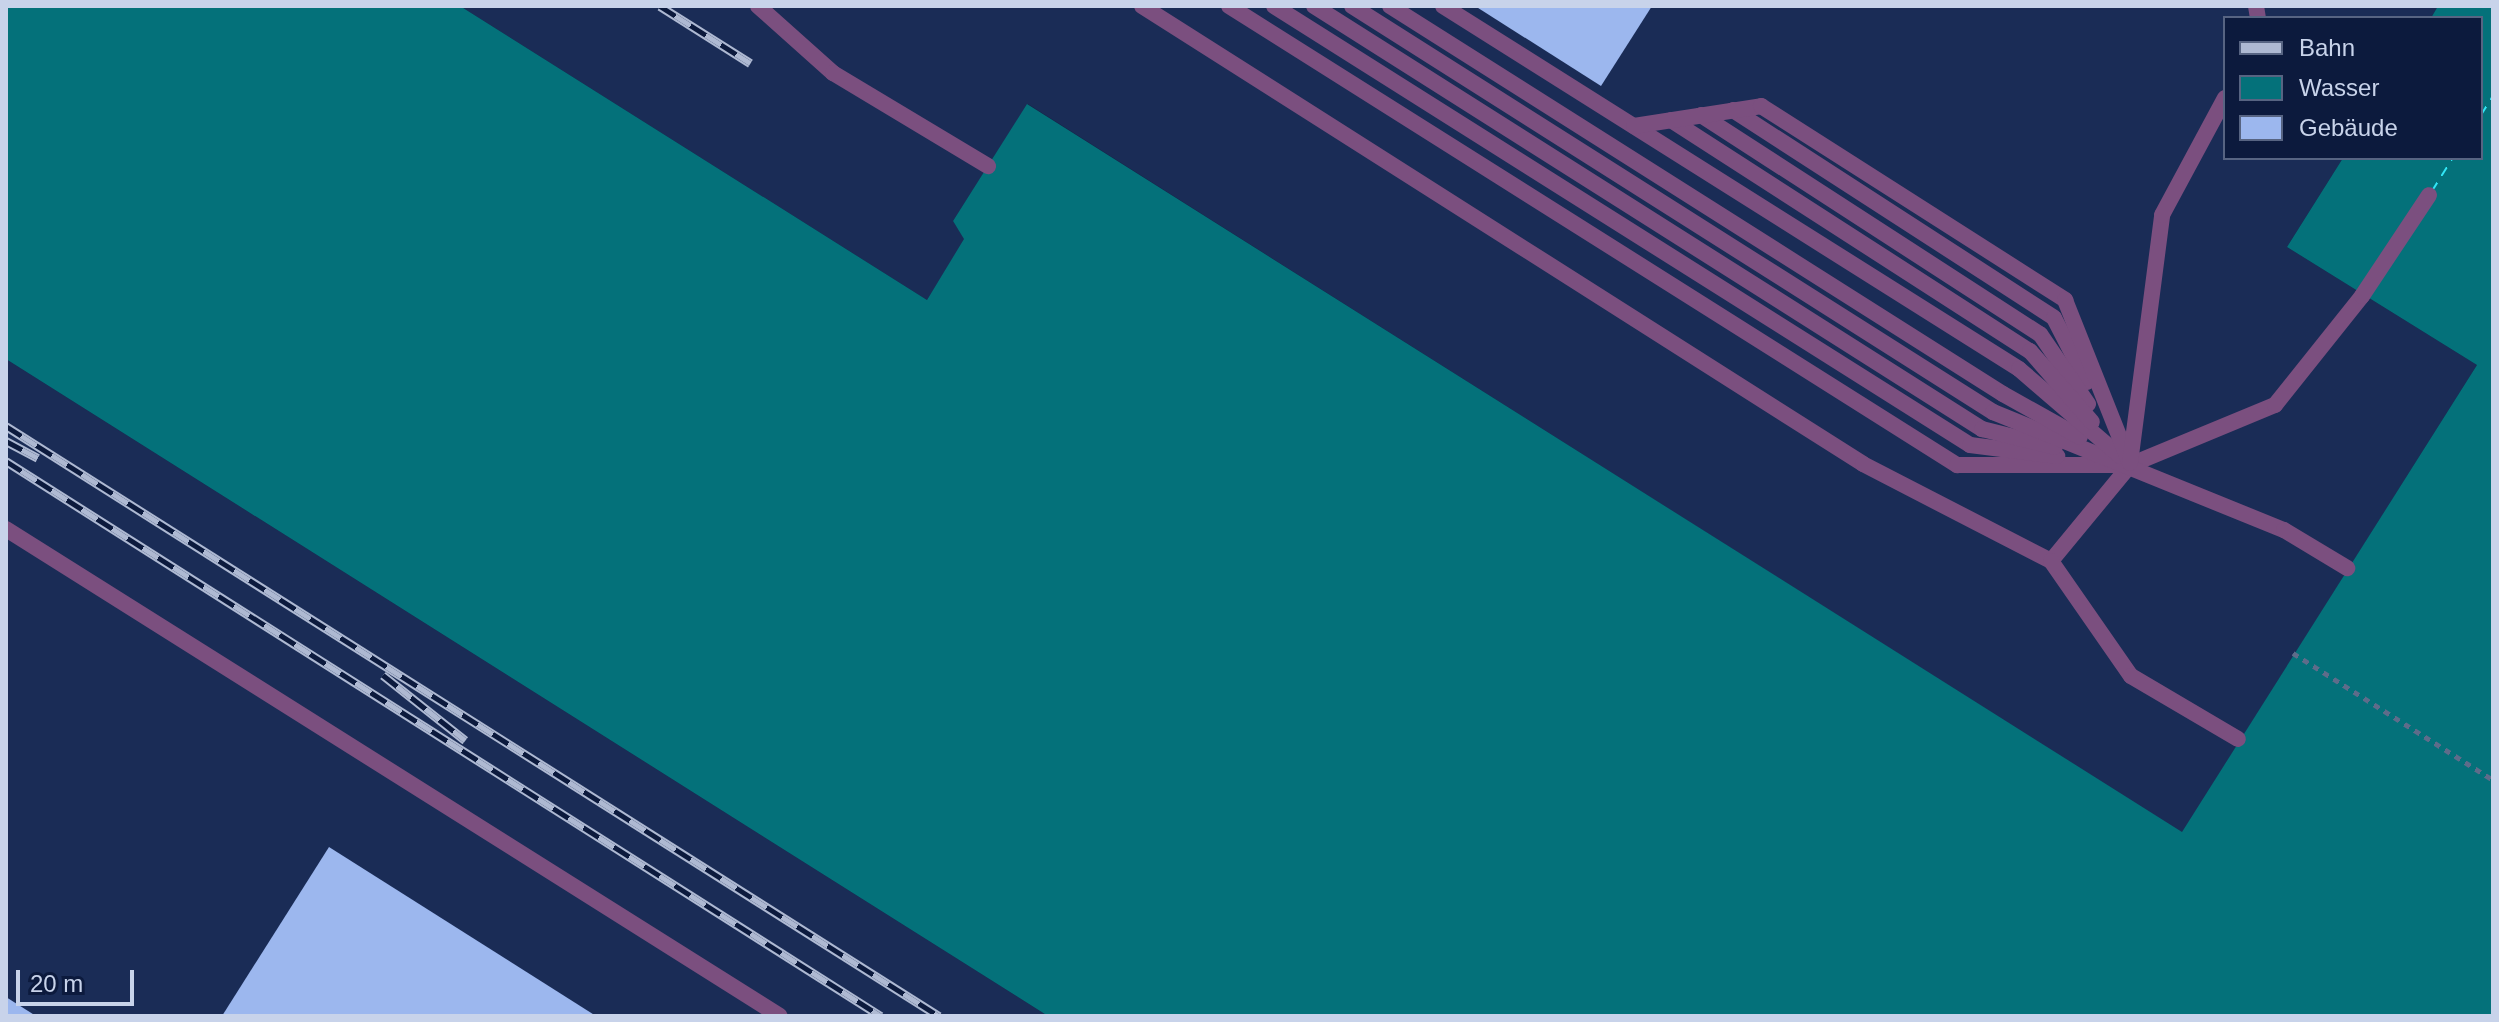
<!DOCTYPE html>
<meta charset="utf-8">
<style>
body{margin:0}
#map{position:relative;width:2499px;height:1022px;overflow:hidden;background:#152448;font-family:Arial,sans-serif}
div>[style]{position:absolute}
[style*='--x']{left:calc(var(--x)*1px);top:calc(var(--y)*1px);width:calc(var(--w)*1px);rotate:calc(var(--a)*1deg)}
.built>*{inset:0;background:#1a2c56}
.water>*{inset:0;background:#04717a}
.ferry>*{height:2px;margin-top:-1px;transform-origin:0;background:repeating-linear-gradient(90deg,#32e6f6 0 10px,transparent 0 18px)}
.building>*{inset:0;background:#9cb7ee}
.path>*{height:5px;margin-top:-2.5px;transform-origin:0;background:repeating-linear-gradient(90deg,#5e6c8a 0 6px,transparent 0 12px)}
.service>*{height:16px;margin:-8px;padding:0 8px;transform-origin:8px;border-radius:8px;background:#7b4f7f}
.rail>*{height:9px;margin-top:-4.5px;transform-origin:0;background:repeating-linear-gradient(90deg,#0c1a3d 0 18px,#aeb9d2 0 36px);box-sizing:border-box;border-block:2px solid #aeb9d2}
span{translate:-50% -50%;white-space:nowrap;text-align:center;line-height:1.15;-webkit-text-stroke:8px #0c1a3d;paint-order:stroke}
.frame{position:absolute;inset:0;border:8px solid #c8d3ea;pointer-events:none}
.legend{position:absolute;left:2223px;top:16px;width:260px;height:144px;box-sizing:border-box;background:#0c1a3d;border:2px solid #576482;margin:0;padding:10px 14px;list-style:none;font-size:24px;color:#c8d3ea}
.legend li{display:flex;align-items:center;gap:16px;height:40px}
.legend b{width:40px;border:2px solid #576482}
.scale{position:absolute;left:16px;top:970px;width:118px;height:36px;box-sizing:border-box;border:4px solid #c8d3ea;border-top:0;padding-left:10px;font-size:24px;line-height:28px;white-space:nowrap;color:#c8d3ea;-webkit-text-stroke:6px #0c1a3d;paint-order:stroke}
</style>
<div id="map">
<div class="built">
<i style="clip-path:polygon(460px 6px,2438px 6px,2431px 18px,2225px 18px,2225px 158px,2343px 158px,2287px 247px,2477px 365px,2182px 833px,1028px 104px,953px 221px,965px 239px,927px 300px)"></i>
<i style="clip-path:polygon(6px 359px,1048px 1016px,6px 1016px)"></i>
</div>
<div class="water">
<i style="clip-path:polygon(6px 6px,460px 6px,927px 300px,964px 239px,953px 221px,1027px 104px,2182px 832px,2477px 365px,2287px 247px,2343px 158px,2481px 158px,2481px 18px,2431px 18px,2438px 6px,2493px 6px,2493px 1016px,1048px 1016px,6px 359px)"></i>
</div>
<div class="ferry">
<i style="--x:2481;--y:115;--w:22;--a:-58"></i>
<i style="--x:2432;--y:191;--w:39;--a:-58"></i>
</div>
<div class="building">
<i style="clip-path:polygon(1475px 6px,1652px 6px,1601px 86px)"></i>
<i style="clip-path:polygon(329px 847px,596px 1016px,222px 1016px)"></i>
<i style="clip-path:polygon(6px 997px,36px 1016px,6px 1016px)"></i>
</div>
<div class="path">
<i style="--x:2293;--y:653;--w:237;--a:32.4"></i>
</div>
<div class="service">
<i style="--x:758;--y:6;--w:101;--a:41.8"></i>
<i style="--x:833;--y:73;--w:181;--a:31"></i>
<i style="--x:1142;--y:6;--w:854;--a:32.42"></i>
<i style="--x:1863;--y:464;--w:212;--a:27.3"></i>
<i style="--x:2051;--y:561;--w:124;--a:-50.5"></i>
<i style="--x:2130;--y:465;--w:157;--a:-22.5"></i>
<i style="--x:2275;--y:405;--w:139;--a:-51.4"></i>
<i style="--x:2362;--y:296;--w:121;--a:-56.4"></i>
<i style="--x:1229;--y:6;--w:861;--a:32.23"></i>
<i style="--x:1957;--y:465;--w:164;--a:0"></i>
<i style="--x:1274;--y:6;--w:823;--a:32.24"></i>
<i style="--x:1970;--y:445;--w:88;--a:7.2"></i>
<i style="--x:1314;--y:6;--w:791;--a:32.34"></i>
<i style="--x:1982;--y:429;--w:75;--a:13.9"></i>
<i style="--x:1352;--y:6;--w:759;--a:32.35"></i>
<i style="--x:1993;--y:412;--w:314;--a:22.1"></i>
<i style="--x:2284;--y:530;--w:74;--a:31.1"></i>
<i style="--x:1390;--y:6;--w:725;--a:32.33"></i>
<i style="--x:2003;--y:394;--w:88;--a:29.2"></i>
<i style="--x:1443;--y:6;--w:681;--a:32.22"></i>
<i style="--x:2019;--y:369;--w:133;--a:40.7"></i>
<i style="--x:2256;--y:6;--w:12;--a:81"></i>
<i style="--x:1733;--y:110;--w:382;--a:32.9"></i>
<i style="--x:2054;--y:318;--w:72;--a:62.7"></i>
<i style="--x:1701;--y:115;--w:404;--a:32.9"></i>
<i style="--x:2040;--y:334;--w:85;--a:55.6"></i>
<i style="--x:1671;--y:120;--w:427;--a:32.8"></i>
<i style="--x:2030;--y:351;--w:94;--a:48.9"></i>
<i style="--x:1634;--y:126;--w:129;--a:-8.9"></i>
<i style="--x:1761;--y:106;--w:361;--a:32.5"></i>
<i style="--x:2065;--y:300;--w:175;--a:68.3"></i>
<i style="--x:2130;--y:463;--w:250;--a:-82.6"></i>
<i style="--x:2162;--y:215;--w:133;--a:-61.7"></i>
<i style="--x:6;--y:529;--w:914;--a:32.18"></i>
<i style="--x:2051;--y:561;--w:140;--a:55.2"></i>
<i style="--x:2131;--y:676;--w:124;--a:30.5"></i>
</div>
<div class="rail">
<i style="--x:660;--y:6;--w:107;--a:32.3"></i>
<i style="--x:6;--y:426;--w:1104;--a:32.31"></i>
<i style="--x:6;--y:441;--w:36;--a:28"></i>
<i style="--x:6;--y:461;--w:1036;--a:32.39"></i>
<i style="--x:383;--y:675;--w:105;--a:38.4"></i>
</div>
<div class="frame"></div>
<ul class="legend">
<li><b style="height:10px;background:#aeb9d2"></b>Bahn</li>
<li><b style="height:22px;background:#04717a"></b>Wasser</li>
<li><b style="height:22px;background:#9cb7ee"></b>Gebäude</li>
</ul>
<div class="scale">20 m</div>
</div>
